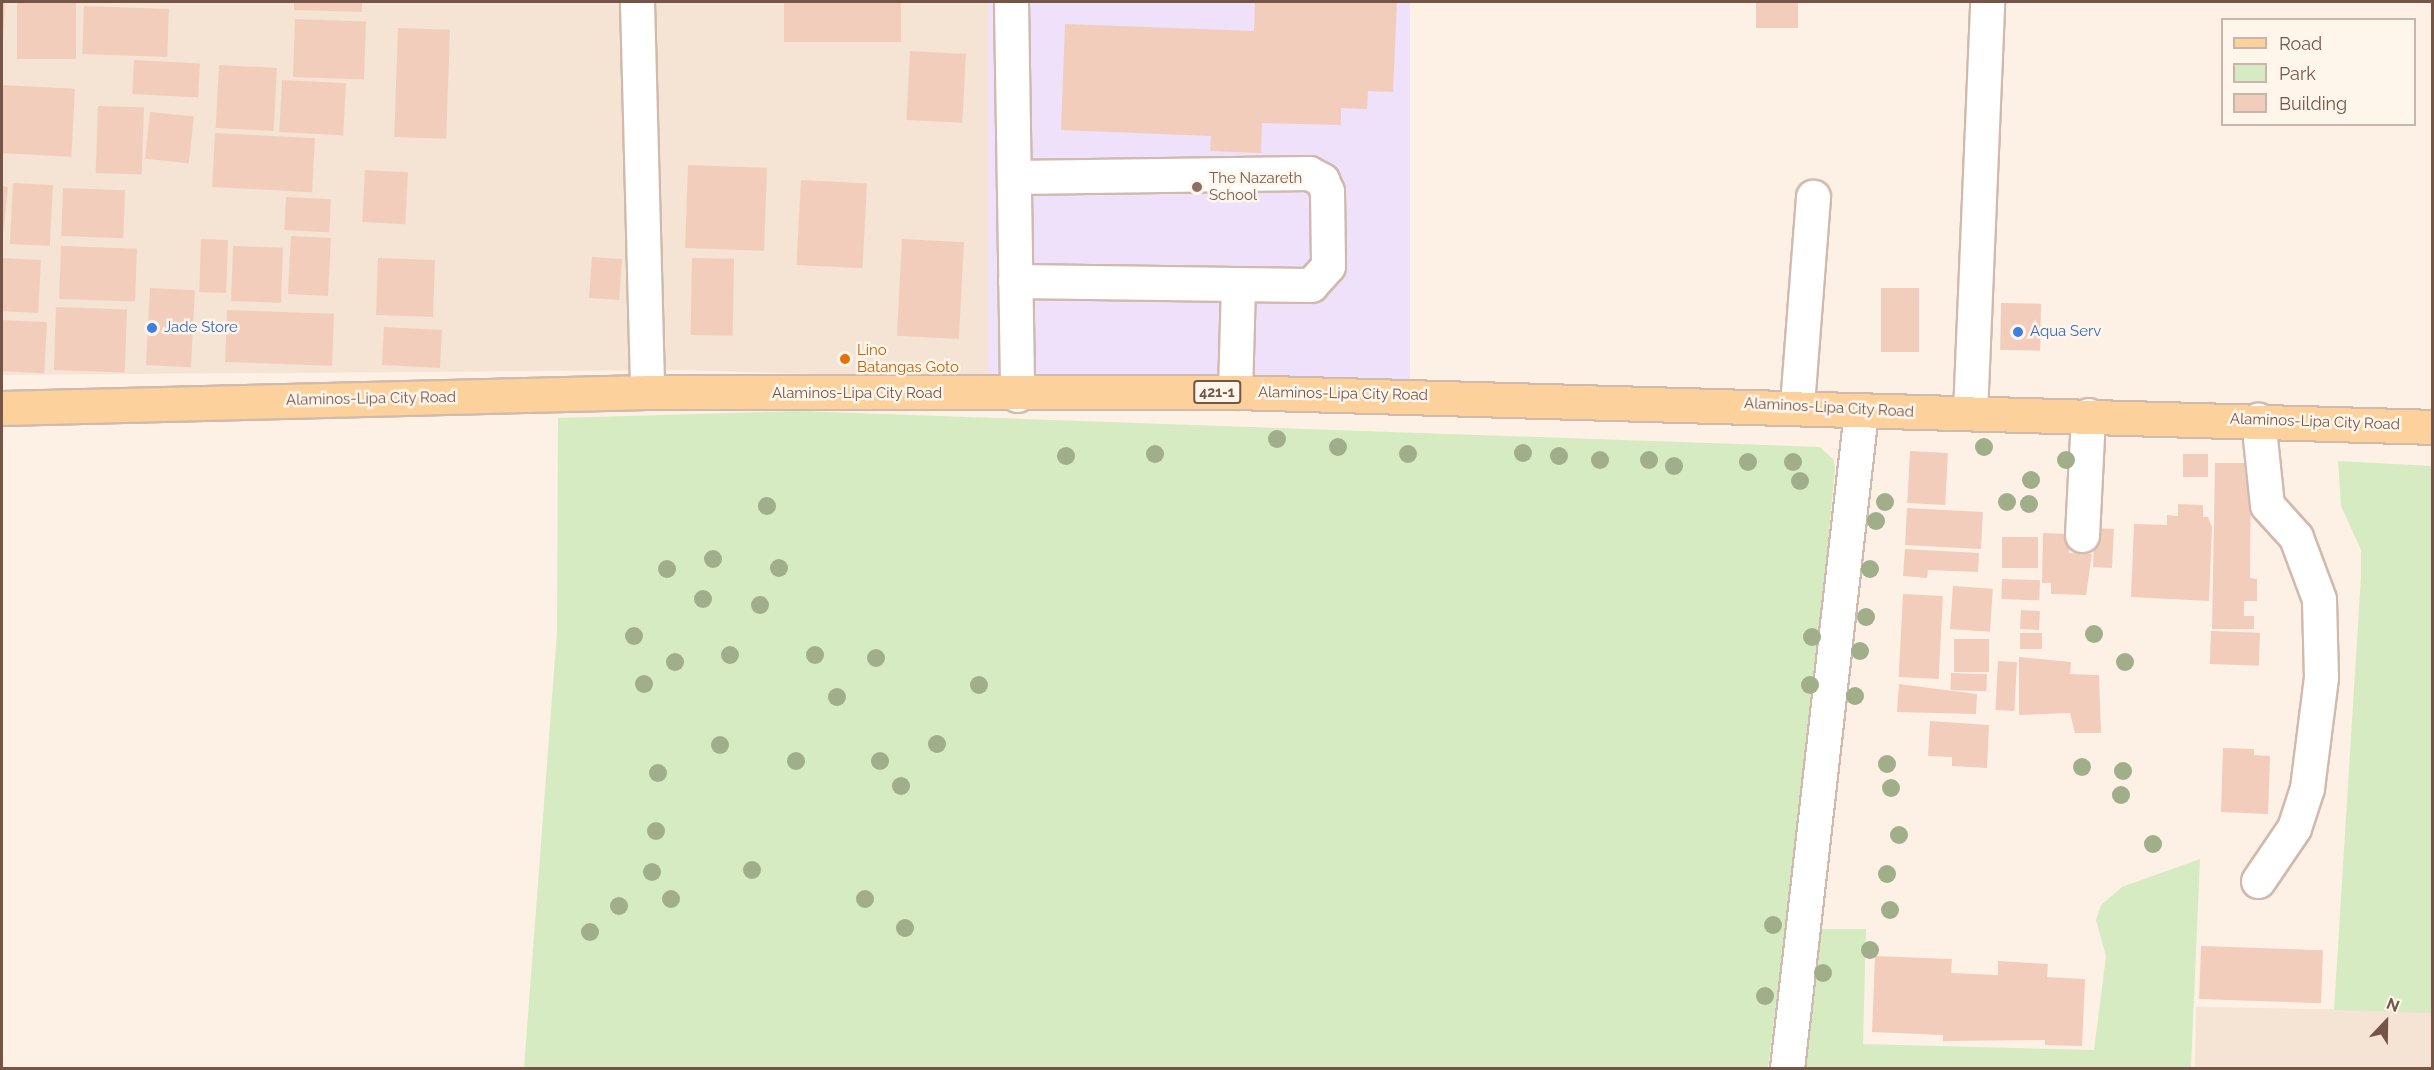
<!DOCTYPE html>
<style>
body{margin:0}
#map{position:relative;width:2434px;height:1070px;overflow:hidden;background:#fdf1e5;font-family:Raleway,sans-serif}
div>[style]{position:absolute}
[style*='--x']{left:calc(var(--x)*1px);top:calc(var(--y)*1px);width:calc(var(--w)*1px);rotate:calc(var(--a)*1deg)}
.residential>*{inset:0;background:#f5e3d3;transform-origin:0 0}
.education>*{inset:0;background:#eee1f9;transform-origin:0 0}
.green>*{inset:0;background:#d6ebc2}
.building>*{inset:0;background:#f3cdbb;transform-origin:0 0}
.roads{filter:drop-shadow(2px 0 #d1baad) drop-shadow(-2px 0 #d1baad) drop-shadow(0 2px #d1baad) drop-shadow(0 -2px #d1baad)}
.minor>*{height:33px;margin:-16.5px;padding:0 16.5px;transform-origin:16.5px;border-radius:16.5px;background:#fff}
.major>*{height:33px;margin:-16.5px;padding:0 16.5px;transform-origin:16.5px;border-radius:16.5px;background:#fdd19b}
.trees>*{width:18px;height:18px;margin:-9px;border-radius:50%;background:#a0ae89}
.dots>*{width:16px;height:16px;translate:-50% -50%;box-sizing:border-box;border:3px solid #fff6eb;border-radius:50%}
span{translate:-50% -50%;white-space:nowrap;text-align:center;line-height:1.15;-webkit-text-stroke:5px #fff6eb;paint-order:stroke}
.shield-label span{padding:2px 4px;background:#fff6eb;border:2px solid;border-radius:4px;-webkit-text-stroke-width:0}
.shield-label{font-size:14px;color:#765549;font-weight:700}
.education-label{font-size:15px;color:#785e54}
.left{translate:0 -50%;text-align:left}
.shop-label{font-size:15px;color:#366cbe}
.food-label{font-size:15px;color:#c56008}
.street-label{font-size:15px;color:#765549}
.frame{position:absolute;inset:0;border:3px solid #765549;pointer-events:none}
.legend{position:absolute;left:2221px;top:18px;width:195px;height:108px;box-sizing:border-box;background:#fff6eb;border:2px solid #c8b6aa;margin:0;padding:8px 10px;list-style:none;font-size:18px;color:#765549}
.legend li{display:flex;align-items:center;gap:12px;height:30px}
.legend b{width:30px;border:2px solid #c8b6aa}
.north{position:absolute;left:2356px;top:992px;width:60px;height:60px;-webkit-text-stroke:4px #fff6eb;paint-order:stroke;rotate:22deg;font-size:16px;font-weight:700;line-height:24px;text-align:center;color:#765549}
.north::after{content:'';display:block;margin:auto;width:21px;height:27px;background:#765549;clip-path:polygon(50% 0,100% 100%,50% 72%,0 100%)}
</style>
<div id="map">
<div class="residential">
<i style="clip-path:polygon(2px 2px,988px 2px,995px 379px,678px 370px,2px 375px)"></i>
<i style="left:2196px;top:1007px;width:236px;height:61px;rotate:1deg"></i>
</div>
<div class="education">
<i style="left:988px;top:2px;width:422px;height:377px"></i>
</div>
<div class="green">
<i style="clip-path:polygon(798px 411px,1820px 447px,1834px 460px,1835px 469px,1810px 731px,1768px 1068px,524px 1068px,557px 632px,558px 418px)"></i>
<i style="clip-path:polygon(2338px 461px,2432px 466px,2432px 1013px,2334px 1010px,2361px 576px,2361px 550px,2341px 506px)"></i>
<i style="clip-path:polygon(2200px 859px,2191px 1068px,1801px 1068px,1819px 929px,1866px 929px,1863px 1044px,2094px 1050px,2106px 956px,2096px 920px,2101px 905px,2122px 887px)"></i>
</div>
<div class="building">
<i style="clip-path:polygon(2px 2px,5px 2px,3px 41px,2px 41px)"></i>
<i style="left:17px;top:2px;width:59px;height:57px"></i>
<i style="clip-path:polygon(294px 2px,362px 2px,362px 12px,294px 10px)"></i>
<i style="left:784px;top:2px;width:117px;height:40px"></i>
<i style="clip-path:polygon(1255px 2px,1397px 2px,1393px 92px,1368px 91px,1367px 109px,1341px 108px,1341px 125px,1262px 123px,1261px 153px,1210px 151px,1211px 136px,1061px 130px,1065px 24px,1254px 31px)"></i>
<i style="left:1756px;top:2px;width:42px;height:26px"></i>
<i style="left:84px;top:6px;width:85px;height:48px;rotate:2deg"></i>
<i style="left:295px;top:19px;width:71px;height:58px;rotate:2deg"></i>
<i style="left:398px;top:28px;width:52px;height:109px;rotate:2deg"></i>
<i style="left:910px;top:51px;width:56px;height:69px;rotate:3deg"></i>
<i style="left:134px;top:60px;width:66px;height:34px;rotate:3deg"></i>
<i style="left:219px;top:65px;width:58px;height:63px;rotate:3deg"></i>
<i style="left:282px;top:80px;width:64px;height:52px;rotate:3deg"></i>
<i style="left:2px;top:85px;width:73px;height:68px;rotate:3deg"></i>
<i style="left:98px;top:106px;width:46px;height:67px;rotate:2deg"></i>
<i style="left:150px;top:112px;width:44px;height:47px;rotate:6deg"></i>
<i style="left:215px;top:133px;width:100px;height:54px;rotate:3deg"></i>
<i style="left:688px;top:165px;width:79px;height:83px;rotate:2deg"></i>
<i style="left:365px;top:170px;width:43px;height:52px;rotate:3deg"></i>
<i style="left:801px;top:180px;width:66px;height:85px;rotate:3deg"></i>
<i style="left:13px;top:183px;width:40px;height:61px;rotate:3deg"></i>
<i style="clip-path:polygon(2px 186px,8px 187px,3px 235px,2px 235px)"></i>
<i style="left:63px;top:188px;width:62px;height:48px;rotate:2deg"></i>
<i style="left:286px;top:197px;width:45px;height:33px;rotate:3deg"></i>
<i style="left:291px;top:236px;width:40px;height:58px;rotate:3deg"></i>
<i style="left:201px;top:239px;width:27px;height:53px;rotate:2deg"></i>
<i style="left:902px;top:239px;width:62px;height:97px;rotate:3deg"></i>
<i style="left:61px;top:246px;width:76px;height:53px;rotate:2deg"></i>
<i style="left:233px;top:246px;width:50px;height:55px;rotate:2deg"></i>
<i style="left:592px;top:257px;width:30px;height:41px;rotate:4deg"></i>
<i style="left:2px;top:258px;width:39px;height:53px;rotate:3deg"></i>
<i style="left:378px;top:258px;width:57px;height:57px;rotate:2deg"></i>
<i style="left:692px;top:258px;width:42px;height:77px;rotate:1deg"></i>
<i style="left:150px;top:288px;width:45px;height:77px;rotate:3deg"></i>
<i style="left:1881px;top:288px;width:38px;height:64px"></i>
<i style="left:2001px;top:303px;width:40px;height:47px;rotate:1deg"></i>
<i style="left:56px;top:307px;width:71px;height:63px;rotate:2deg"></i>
<i style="left:227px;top:310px;width:107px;height:52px;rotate:2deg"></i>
<i style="left:2px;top:320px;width:45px;height:51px;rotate:3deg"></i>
<i style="left:384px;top:327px;width:58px;height:38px;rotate:3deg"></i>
<i style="left:1910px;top:451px;width:38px;height:52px;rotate:3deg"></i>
<i style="left:2183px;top:454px;width:25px;height:23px"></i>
<i style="clip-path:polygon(2215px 463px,2251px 463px,2250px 578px,2257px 579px,2257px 601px,2244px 601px,2244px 616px,2254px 616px,2254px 629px,2212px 629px)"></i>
<i style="clip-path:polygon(2178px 504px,2203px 505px,2203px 517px,2208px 517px,2212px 527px,2209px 601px,2131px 597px,2134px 524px,2167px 525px,2167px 515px,2178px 516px)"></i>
<i style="left:1907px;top:508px;width:76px;height:37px;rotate:3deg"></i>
<i style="left:2095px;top:528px;width:19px;height:39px;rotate:3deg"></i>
<i style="clip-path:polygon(2043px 533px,2069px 534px,2069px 553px,2092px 554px,2086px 595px,2051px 594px,2051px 583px,2042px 583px)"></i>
<i style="left:2002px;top:537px;width:36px;height:31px"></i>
<i style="clip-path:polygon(1905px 549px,1979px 553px,1978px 572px,1928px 570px,1927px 578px,1903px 576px)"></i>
<i style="left:2002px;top:579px;width:38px;height:20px;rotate:2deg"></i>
<i style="left:1953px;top:586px;width:40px;height:43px;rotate:4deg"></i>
<i style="left:1903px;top:594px;width:40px;height:83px;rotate:3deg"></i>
<i style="left:2021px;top:610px;width:19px;height:19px;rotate:3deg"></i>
<i style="left:2211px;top:631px;width:49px;height:33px;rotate:2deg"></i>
<i style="left:2020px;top:633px;width:22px;height:16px"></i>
<i style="left:1954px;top:639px;width:35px;height:33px"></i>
<i style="clip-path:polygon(2019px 657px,2071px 662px,2070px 674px,2099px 675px,2101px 733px,2075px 733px,2070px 713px,2019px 715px)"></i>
<i style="left:1998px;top:661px;width:19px;height:49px;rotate:3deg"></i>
<i style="left:1951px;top:673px;width:36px;height:17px;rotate:2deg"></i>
<i style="clip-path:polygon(1899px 684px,1977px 694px,1976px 714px,1897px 712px)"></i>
<i style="clip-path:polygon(1930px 721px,1989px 725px,1987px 768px,1952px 766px,1952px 757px,1928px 756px)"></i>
<i style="clip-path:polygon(2223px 748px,2254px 749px,2254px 755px,2270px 756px,2268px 814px,2221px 812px)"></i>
<i style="left:2201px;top:946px;width:122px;height:53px;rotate:2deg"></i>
<i style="clip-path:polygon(1875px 956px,1952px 959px,1951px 973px,1998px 975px,1998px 961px,2048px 964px,2047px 977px,2085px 979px,2082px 1046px,2045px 1045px,2045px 1040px,1943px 1041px,1943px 1035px,1872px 1032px)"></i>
</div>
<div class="roads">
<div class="minor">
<i style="--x:637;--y:2;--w:390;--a:88.5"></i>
<i style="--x:1011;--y:2;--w:393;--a:89.1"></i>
<i style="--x:1014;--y:177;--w:295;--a:-0.8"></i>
<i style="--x:1309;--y:173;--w:15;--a:28"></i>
<i style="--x:1322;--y:180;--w:12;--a:66"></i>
<i style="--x:1327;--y:191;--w:75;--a:89.2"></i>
<i style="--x:1328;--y:266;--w:25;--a:132"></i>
<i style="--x:1311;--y:285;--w:296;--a:-179.2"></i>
<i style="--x:1235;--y:392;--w:107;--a:-88.4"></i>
<i style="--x:1797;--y:405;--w:209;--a:-85.6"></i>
<i style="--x:1970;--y:413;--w:411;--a:-87.6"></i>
<i style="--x:2082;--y:535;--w:120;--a:-87.1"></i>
<i style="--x:2258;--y:881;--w:64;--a:-55.8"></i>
<i style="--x:2294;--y:828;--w:42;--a:-72"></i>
<i style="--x:2307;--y:788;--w:112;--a:-82.8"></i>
<i style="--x:2321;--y:677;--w:78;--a:-91.5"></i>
<i style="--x:2319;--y:599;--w:66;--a:-110.4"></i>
<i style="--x:2296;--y:537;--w:43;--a:-132.2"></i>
<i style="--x:2267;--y:505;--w:86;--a:-96"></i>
<i style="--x:1787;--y:1068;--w:661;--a:-83.57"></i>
</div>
<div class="major">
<i style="--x:2;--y:408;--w:645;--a:-1.42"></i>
<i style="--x:647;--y:392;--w:588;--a:0"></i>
<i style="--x:1235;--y:392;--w:1198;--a:1.67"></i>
</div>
</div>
<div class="trees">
<i style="left:1277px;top:439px"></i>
<i style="left:1338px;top:447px"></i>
<i style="left:1984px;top:447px"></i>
<i style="left:1523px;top:453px"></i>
<i style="left:1155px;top:454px"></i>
<i style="left:1408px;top:454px"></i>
<i style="left:1066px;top:456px"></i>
<i style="left:1559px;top:456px"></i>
<i style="left:1600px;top:460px"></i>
<i style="left:1649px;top:460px"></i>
<i style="left:2066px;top:460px"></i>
<i style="left:1748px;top:462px"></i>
<i style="left:1793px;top:462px"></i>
<i style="left:1674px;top:466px"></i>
<i style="left:2031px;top:480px"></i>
<i style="left:1800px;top:481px"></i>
<i style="left:1885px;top:502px"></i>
<i style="left:2007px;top:502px"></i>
<i style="left:2029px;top:504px"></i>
<i style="left:767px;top:506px"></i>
<i style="left:1876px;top:521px"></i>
<i style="left:713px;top:559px"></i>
<i style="left:779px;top:568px"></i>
<i style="left:667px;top:569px"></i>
<i style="left:1870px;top:569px"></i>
<i style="left:703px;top:599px"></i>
<i style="left:760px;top:605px"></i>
<i style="left:1866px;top:617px"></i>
<i style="left:2094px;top:634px"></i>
<i style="left:634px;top:636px"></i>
<i style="left:1812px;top:637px"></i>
<i style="left:1860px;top:651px"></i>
<i style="left:730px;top:655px"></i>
<i style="left:815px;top:655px"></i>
<i style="left:876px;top:658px"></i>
<i style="left:675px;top:662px"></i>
<i style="left:2125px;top:662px"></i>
<i style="left:644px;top:684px"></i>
<i style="left:979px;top:685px"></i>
<i style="left:1810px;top:685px"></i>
<i style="left:1855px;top:696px"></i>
<i style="left:837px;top:697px"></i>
<i style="left:937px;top:744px"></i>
<i style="left:720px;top:745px"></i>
<i style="left:796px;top:761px"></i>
<i style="left:880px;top:761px"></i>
<i style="left:1887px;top:764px"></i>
<i style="left:2082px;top:767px"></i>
<i style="left:2123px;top:771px"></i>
<i style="left:658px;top:773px"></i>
<i style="left:901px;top:786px"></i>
<i style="left:1891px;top:788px"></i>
<i style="left:2121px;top:795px"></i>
<i style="left:656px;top:831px"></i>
<i style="left:1899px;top:835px"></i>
<i style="left:2153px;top:844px"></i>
<i style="left:752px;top:870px"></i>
<i style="left:652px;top:872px"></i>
<i style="left:1887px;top:874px"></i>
<i style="left:671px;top:899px"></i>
<i style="left:865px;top:899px"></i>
<i style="left:619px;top:906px"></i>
<i style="left:1890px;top:910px"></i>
<i style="left:1773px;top:925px"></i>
<i style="left:905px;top:928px"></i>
<i style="left:590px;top:932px"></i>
<i style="left:1870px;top:950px"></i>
<i style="left:1823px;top:973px"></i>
<i style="left:1765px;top:996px"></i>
</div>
<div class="dots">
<i style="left:1197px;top:187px;background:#8d6e63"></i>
<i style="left:152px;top:328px;background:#3f7fe0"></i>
<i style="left:2018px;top:332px;background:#3f7fe0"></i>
<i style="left:845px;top:359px;background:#e8710a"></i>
</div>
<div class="shield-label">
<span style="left:1217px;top:392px">421-1</span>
</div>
<div class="education-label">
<span class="left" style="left:1209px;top:187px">The Nazareth<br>School</span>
</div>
<div class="shop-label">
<span class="left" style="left:164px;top:328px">Jade Store</span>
<span class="left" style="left:2030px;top:332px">Aqua Serv</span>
</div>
<div class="food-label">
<span class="left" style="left:857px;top:359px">Lino<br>Batangas Goto</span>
</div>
<div class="street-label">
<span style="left:857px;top:394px">Alaminos-Lipa City Road</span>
<span style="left:1343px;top:394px;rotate:1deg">Alaminos-Lipa City Road</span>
<span style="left:371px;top:399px;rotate:-1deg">Alaminos-Lipa City Road</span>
<span style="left:1829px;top:408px;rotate:3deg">Alaminos-Lipa City Road</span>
<span style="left:2315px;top:422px;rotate:2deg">Alaminos-Lipa City Road</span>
</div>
<div class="frame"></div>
<ul class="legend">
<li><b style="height:8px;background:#fdd19b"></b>Road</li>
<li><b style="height:16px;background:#d6ebc2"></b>Park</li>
<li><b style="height:16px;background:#f3cdbb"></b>Building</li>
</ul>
<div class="north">N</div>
</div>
